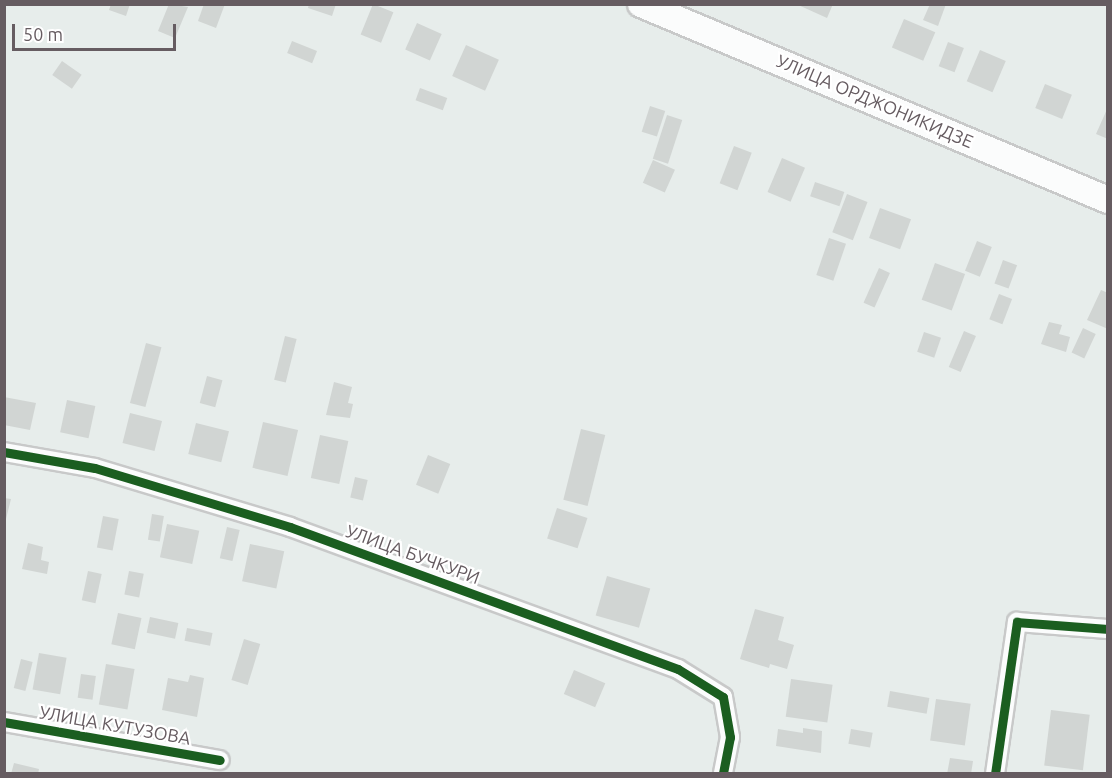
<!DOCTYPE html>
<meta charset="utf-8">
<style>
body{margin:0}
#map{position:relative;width:1112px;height:778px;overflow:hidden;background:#e7edeb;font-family:Ubuntu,sans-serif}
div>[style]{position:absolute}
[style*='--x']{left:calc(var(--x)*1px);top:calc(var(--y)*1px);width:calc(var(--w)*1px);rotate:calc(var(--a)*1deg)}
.building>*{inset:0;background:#d1d5d3;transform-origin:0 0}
.roads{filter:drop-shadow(2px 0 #c8c9c9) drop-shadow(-2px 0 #c8c9c9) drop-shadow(0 2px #c8c9c9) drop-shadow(0 -2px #c8c9c9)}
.street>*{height:18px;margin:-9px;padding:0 9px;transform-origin:9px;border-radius:9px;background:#fbfcfc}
.secondary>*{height:26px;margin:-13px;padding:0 13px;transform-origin:13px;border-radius:13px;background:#fbfcfc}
.cycleway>*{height:9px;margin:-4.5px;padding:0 4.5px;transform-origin:4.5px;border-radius:4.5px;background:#1b5e20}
span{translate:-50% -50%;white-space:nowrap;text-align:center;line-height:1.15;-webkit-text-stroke:4.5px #fff;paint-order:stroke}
.street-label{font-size:18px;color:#665c61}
.frame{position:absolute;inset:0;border:6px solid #665c61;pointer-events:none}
.scale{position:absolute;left:12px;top:24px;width:164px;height:27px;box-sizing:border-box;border:3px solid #665c61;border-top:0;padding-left:8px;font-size:18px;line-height:21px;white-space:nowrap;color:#665c61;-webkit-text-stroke:4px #fff;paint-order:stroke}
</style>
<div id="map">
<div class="building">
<i style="clip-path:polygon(111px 4px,130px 4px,126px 16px,109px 10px)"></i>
<i style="clip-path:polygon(169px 4px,188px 7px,175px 38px,158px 31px)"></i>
<i style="clip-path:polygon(204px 4px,225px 4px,216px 28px,198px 21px)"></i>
<i style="clip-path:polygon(309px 4px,336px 4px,332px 16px,308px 8px)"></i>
<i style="left:373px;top:4px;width:22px;height:33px;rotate:22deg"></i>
<i style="clip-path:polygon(796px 4px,833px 4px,827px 18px)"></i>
<i style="clip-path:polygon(930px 4px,946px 4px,938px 26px,923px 20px)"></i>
<i style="left:904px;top:19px;width:34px;height:31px;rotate:23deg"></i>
<i style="left:417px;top:23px;width:27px;height:29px;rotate:24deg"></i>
<i style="left:292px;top:41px;width:27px;height:13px;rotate:22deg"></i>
<i style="left:948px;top:42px;width:17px;height:26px;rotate:21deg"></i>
<i style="left:466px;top:45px;width:36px;height:34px;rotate:24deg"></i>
<i style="left:980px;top:50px;width:28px;height:34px;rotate:23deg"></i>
<i style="left:62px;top:61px;width:24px;height:17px;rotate:35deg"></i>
<i style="left:1045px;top:84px;width:29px;height:26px;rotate:22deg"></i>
<i style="left:420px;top:88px;width:29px;height:13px;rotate:20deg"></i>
<i style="left:650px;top:106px;width:16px;height:27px;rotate:18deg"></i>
<i style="clip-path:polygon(1108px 107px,1108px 139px,1096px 134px)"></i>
<i style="left:667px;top:115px;width:16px;height:46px;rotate:18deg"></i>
<i style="left:734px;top:146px;width:19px;height:40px;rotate:21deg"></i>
<i style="left:782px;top:158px;width:25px;height:37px;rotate:23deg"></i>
<i style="left:653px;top:160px;width:24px;height:25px;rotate:24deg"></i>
<i style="left:815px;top:182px;width:31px;height:15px;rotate:19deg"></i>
<i style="left:847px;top:194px;width:22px;height:41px;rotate:21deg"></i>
<i style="left:880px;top:208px;width:33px;height:32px;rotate:20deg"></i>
<i style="left:829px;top:238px;width:18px;height:39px;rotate:19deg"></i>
<i style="left:977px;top:241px;width:16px;height:32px;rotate:22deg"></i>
<i style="left:1003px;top:260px;width:15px;height:25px;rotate:20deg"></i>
<i style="left:935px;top:263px;width:32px;height:39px;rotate:20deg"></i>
<i style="left:879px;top:268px;width:12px;height:38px;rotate:24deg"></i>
<i style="clip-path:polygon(1101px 290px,1108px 293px,1108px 329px,1087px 320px)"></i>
<i style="left:999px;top:294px;width:14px;height:27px;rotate:21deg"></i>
<i style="clip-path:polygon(1049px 322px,1062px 325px,1059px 334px,1070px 337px,1066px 352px,1041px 344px)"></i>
<i style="left:1083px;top:328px;width:14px;height:27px;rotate:25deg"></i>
<i style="left:964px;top:331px;width:13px;height:39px;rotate:23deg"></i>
<i style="left:924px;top:332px;width:18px;height:21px;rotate:19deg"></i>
<i style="left:285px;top:336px;width:12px;height:45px;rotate:14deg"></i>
<i style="left:146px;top:343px;width:16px;height:62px;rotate:15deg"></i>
<i style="left:207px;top:376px;width:16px;height:28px;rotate:15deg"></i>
<i style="clip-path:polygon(334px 382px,352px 387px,348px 403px,353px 404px,350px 418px,326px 415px)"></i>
<i style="clip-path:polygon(4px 397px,36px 403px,30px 430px,4px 425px)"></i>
<i style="left:67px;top:400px;width:29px;height:33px;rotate:12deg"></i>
<i style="left:130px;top:413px;width:33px;height:31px;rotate:14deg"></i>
<i style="left:263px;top:422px;width:36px;height:47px;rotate:13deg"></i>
<i style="left:196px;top:423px;width:34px;height:32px;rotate:14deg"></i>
<i style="left:581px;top:429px;width:25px;height:73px;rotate:14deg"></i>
<i style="left:320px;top:435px;width:29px;height:44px;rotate:12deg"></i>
<i style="left:428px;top:455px;width:24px;height:32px;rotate:22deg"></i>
<i style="left:355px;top:477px;width:13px;height:21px;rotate:13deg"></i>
<i style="clip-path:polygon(4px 498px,11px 499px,5px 523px,4px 523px)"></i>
<i style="left:557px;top:508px;width:32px;height:32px;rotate:18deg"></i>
<i style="left:152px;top:514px;width:12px;height:26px;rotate:9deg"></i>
<i style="left:103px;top:516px;width:16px;height:32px;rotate:11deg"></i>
<i style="left:167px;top:524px;width:33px;height:34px;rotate:12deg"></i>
<i style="left:227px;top:527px;width:13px;height:32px;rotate:13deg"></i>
<i style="clip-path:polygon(28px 543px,43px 547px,41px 560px,49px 562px,47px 574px,22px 569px)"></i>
<i style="left:250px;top:544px;width:35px;height:38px;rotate:12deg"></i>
<i style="left:88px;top:571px;width:14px;height:30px;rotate:12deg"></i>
<i style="left:129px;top:571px;width:15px;height:24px;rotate:11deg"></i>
<i style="left:607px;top:576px;width:45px;height:41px;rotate:16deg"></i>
<i style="clip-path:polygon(755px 609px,784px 617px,778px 640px,794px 645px,787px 669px,770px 664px,769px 668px,740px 659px)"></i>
<i style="left:118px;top:613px;width:24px;height:32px;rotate:12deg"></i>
<i style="left:150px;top:617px;width:29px;height:16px;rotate:12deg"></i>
<i style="left:187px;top:628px;width:26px;height:13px;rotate:11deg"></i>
<i style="left:244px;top:639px;width:17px;height:43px;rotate:17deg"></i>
<i style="left:39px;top:653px;width:28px;height:37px;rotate:10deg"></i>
<i style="left:21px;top:659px;width:12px;height:30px;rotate:14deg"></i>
<i style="left:106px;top:664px;width:29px;height:41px;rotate:10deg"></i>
<i style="left:574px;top:670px;width:34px;height:26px;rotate:23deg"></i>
<i style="left:81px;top:674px;width:15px;height:24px;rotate:8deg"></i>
<i style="clip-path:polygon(190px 675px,204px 678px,197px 717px,162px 710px,168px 678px,188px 682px)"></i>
<i style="left:791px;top:679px;width:42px;height:38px;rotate:8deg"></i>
<i style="left:890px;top:691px;width:40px;height:16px;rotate:10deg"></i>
<i style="left:936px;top:699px;width:35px;height:42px;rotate:8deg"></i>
<i style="left:1051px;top:710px;width:39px;height:56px;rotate:7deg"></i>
<i style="clip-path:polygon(803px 728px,822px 731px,821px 753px,776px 746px,778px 729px,803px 733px)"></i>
<i style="left:851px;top:729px;width:22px;height:15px;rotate:10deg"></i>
<i style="clip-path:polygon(950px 758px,973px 761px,971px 774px,947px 774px)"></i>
<i style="clip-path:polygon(14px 763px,39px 769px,38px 774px,11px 774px)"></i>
</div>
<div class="roads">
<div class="street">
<i style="--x:4;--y:452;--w:92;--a:10"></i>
<i style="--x:95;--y:468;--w:204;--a:16.8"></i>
<i style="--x:290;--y:527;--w:413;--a:20.1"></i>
<i style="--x:678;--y:669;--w:53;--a:31.9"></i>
<i style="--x:723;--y:697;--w:41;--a:80.1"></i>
<i style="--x:730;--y:737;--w:38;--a:101"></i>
<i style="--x:4;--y:722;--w:219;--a:10"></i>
<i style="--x:995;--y:774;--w:154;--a:-81.8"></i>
<i style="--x:1017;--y:622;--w:91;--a:4.4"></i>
</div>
<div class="secondary">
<i style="--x:641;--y:4;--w:506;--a:22.77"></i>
</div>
</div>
<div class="cycleway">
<i style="--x:4;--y:452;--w:92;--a:10"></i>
<i style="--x:95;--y:468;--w:204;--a:16.8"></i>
<i style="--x:290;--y:527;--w:413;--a:20.1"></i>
<i style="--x:678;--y:669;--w:53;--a:31.9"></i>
<i style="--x:723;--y:697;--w:41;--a:80.1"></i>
<i style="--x:730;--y:737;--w:38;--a:101"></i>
<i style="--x:4;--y:722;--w:219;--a:10"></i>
<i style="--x:995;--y:774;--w:154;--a:-81.8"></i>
<i style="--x:1017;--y:622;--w:91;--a:4.4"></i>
</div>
<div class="street-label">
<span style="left:875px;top:101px;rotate:23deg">УЛИЦА ОРДЖОНИКИДЗЕ</span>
<span style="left:413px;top:554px;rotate:20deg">УЛИЦА БУЧКУРИ</span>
<span style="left:115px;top:725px;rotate:10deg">УЛИЦА КУТУЗОВА</span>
</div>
<div class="frame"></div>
<div class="scale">50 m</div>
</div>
